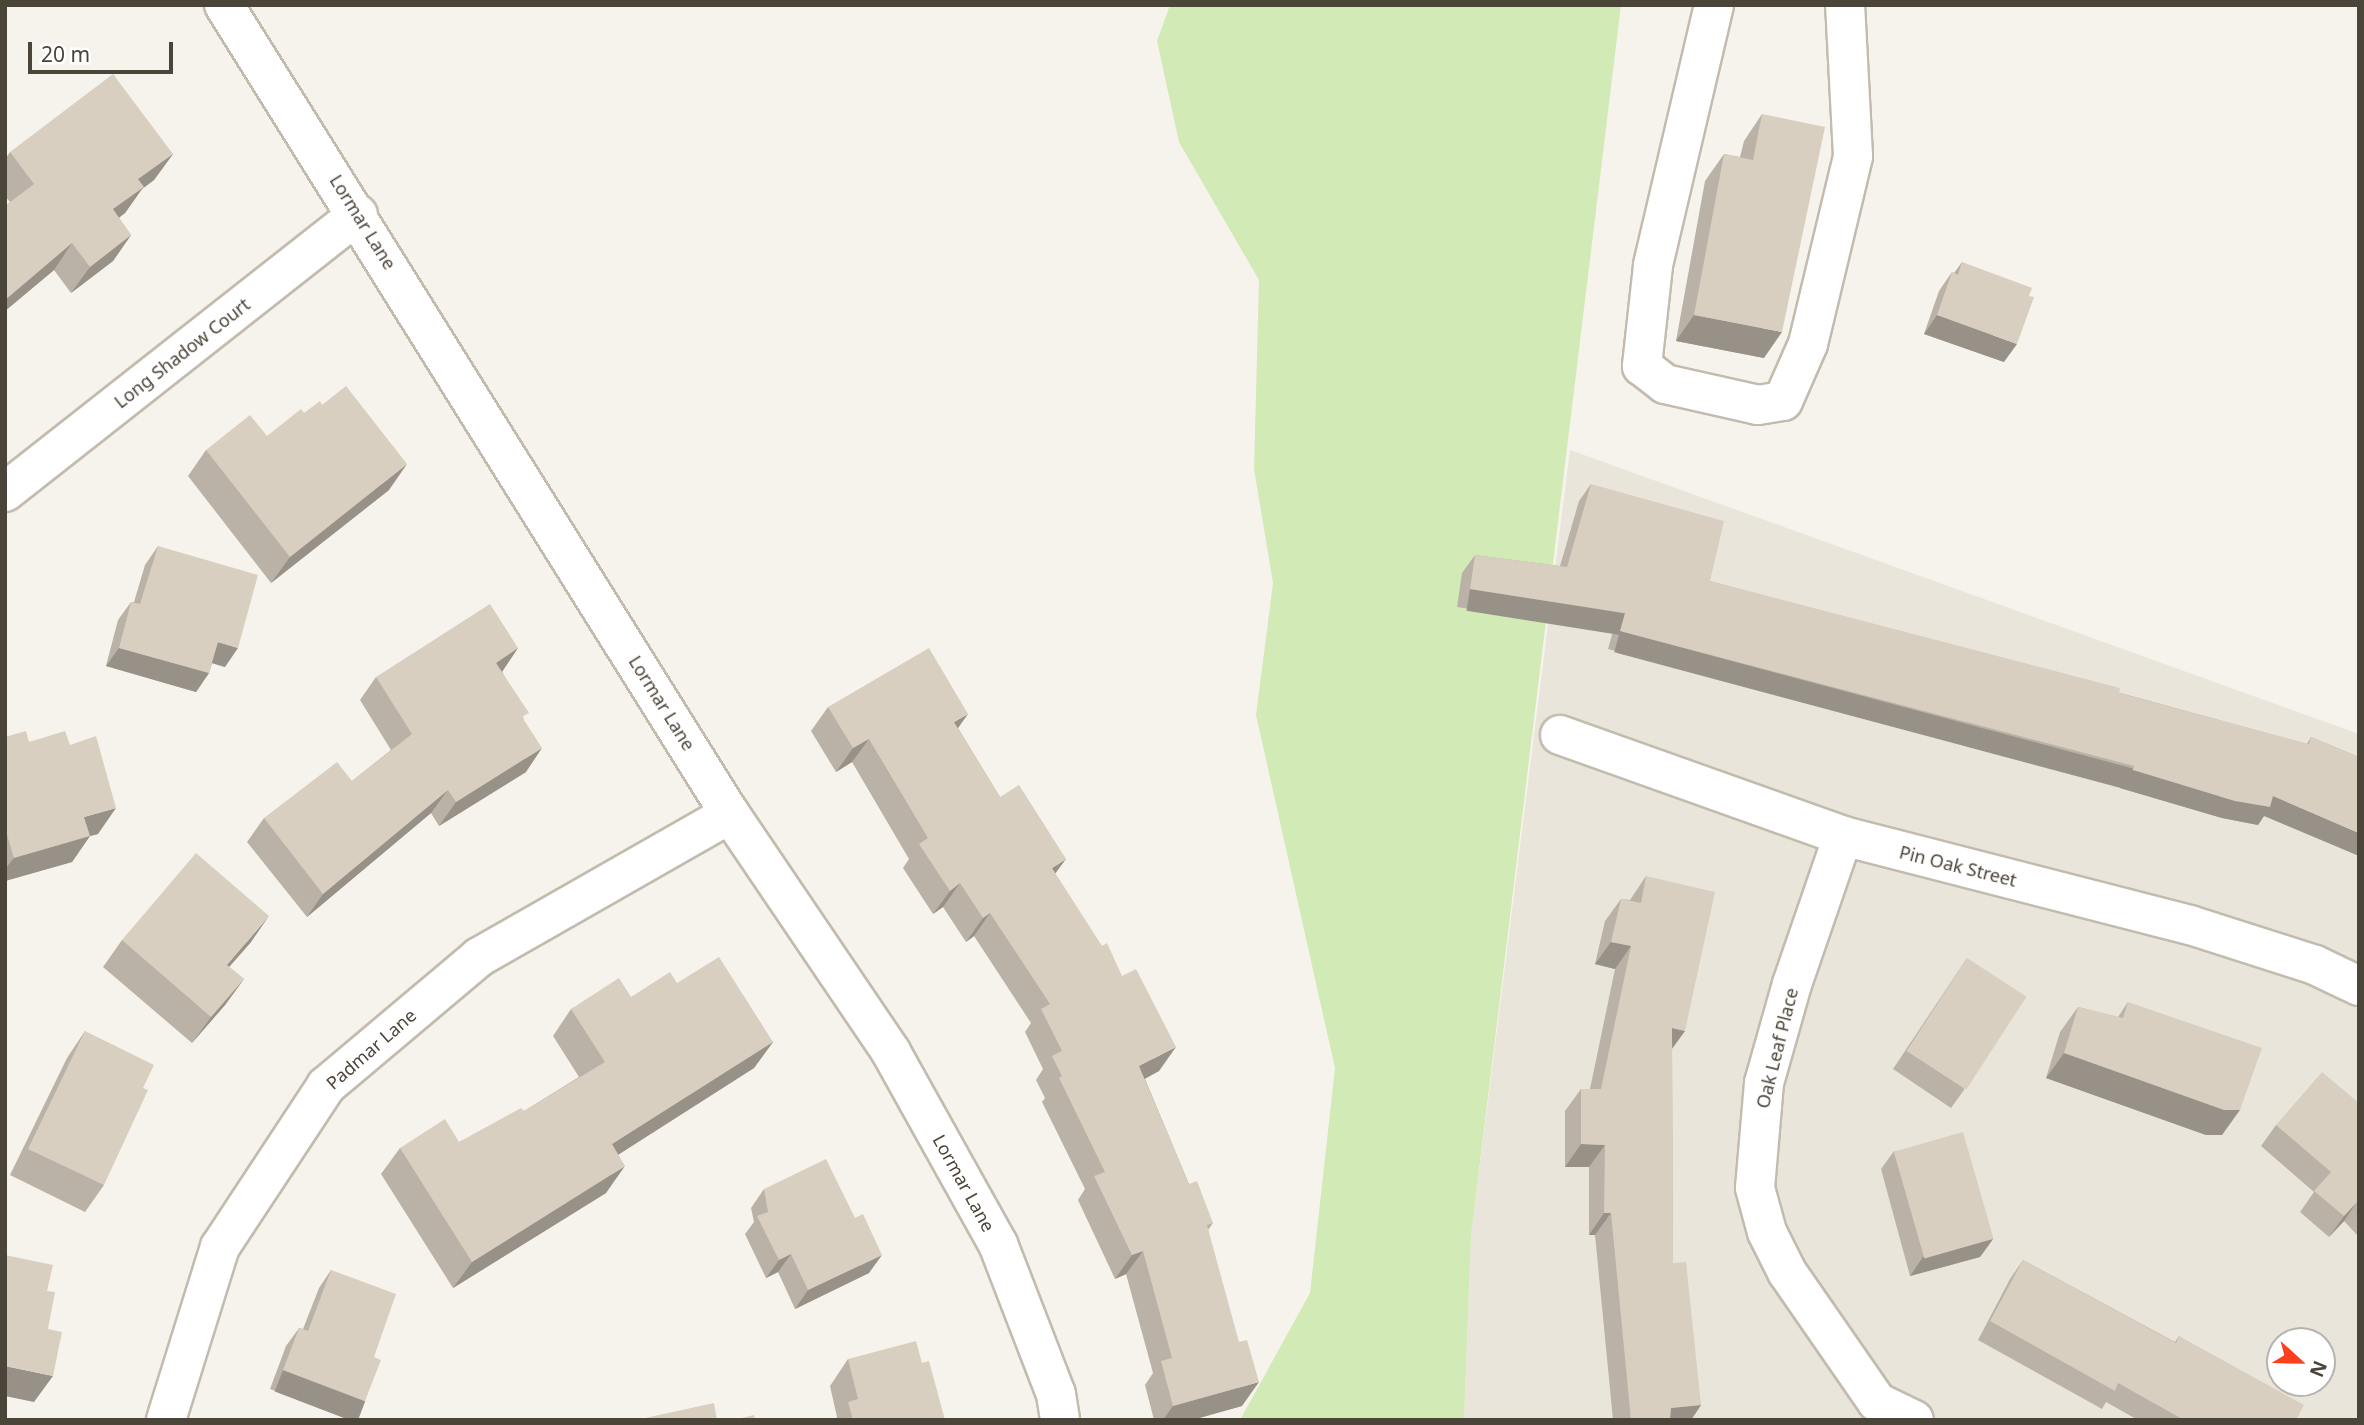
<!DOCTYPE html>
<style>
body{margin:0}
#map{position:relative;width:2364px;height:1425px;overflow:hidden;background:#f6f3ec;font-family:"Noto Sans",sans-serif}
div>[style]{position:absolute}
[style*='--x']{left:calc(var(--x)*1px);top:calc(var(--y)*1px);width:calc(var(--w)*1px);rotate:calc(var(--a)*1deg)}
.residential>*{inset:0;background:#eae5da}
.green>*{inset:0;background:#d2eab5}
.roads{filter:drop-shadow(2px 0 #c2bbae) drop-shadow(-2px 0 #c2bbae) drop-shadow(0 2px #c2bbae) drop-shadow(0 -2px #c2bbae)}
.minor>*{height:38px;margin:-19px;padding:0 19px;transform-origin:19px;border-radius:19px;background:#fff}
.wall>*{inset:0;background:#bab2a6}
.shaded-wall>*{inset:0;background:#979187;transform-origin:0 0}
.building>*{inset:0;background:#d8cfc1;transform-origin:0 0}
span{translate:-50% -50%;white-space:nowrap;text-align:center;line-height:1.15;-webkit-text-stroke:5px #fff;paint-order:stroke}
.street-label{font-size:18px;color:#4b4439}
.frame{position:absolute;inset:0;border:7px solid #4b4439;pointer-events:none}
.north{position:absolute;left:2266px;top:1327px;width:70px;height:70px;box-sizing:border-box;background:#fff;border:2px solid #b7b4b0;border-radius:50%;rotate:112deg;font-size:19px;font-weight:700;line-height:28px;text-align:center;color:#4b4439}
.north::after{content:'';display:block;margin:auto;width:24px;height:32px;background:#fc3f1d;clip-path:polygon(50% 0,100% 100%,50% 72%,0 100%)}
.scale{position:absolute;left:28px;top:42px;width:145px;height:32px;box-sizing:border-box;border:4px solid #4b4439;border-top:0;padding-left:9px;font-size:21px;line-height:24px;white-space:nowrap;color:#4b4439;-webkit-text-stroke:5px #fff;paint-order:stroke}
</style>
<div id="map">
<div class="residential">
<i style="clip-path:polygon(evenodd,1570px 450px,2359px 734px,2359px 1420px,1464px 1420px,1471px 1236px,1570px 450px,2280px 1341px,2322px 1341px,2322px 1383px,2280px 1383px,2280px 1341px)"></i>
</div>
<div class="green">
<i style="clip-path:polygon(1170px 5px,1621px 5px,1471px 1236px,1464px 1420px,1240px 1420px,1310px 1293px,1335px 1068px,1256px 715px,1273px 583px,1254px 469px,1259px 280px,1179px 142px,1157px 41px)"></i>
</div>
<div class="roads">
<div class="minor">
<i style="--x:224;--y:5;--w:954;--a:57.98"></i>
<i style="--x:730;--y:814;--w:287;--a:55.9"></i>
<i style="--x:891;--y:1052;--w:220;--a:60.9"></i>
<i style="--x:998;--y:1244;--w:161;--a:68.9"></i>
<i style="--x:1056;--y:1394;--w:26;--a:81"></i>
<i style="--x:1714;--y:5;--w:268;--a:103.2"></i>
<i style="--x:1653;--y:266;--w:101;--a:96.3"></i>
<i style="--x:1642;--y:366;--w:29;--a:38"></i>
<i style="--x:1665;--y:384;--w:95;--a:12.7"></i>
<i style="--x:1758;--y:405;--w:25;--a:-9"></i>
<i style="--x:1783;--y:401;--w:62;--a:-66.3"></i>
<i style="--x:1808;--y:344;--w:193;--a:-76.5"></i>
<i style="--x:1853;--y:156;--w:151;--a:-93"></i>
<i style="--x:5;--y:492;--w:449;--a:-38.2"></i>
<i style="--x:1560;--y:735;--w:300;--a:19.6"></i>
<i style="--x:1843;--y:836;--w:358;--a:14.4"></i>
<i style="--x:2190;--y:925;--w:131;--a:17.7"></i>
<i style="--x:2315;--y:965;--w:49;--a:25.5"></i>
<i style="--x:1843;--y:836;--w:157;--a:109"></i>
<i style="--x:1792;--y:984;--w:103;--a:105.8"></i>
<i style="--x:1764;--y:1083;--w:105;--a:94.9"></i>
<i style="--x:1755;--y:1188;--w:46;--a:74.7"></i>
<i style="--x:1767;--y:1232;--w:45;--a:63.4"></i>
<i style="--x:1787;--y:1272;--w:158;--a:55.3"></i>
<i style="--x:1877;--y:1402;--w:41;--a:25.9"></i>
<i style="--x:166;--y:1420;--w:181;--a:-72.7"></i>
<i style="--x:220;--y:1247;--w:193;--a:-56.6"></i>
<i style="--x:326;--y:1086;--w:200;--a:-40.1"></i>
<i style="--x:479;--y:957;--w:289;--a:-29.7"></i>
</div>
</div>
<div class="wall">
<i style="clip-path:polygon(1762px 114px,1764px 358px,1676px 341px,1705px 181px,1724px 154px,1740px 157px,1744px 141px)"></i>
<i style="clip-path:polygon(10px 152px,173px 154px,154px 180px,142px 189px,125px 213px,119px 218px,131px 235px,113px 261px,71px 293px,54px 270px,5px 311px,5px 206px,10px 202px,5px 196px,5px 159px)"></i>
<i style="clip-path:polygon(1962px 262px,2004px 362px,1924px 334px,1939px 291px,1952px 272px,1954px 273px)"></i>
<i style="clip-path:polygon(304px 413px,389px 490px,271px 583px,188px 476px,206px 450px,267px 436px)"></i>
<i style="clip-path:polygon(1591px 484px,1710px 581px,2307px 744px,2311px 737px,2359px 757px,2264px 816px,2258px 825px,2222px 818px,2120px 788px,2121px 784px,1608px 649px,1613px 631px,1457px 607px,1462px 573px,1475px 555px,1560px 566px,1579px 501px)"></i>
<i style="clip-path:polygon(158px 546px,225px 667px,212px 663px,209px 673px,196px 692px,106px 666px,118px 620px,131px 602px,134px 602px,145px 565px)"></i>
<i style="clip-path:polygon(518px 648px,502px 671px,524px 720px,526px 772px,439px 826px,431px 813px,307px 917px,247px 842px,264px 818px,352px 781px,391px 750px,360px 700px,376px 677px)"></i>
<i style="clip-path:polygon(828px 707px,958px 728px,1000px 797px,1055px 874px,1159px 1071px,1145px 1079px,1189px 1184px,1213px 1223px,1208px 1230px,1242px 1406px,1192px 1420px,1154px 1420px,1145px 1385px,1153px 1373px,1126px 1274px,1115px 1279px,1078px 1200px,1085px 1189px,1042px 1102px,1045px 1098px,1036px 1080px,1043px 1069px,1025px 1032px,1031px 1023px,974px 936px,966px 942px,943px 907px,933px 914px,903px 868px,909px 859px,852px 762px,836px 772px,811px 731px)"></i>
<i style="clip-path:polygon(5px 737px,29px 742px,98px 834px,90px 836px,72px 862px,5px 881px)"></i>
<i style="clip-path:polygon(1646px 876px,1685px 1031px,1672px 1048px,1673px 1263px,1701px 1405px,1691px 1420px,1613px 1420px,1595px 1235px,1589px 1235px,1589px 1167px,1565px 1167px,1565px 1111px,1581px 1089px,1590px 1089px,1615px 969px,1595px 964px,1605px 921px,1621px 899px,1630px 900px)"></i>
<i style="clip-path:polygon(122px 940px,251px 942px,229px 967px,244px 979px,225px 1005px,192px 1043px,103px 967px)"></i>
<i style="clip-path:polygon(1967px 958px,1964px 1090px,1951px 1108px,1893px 1069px)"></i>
<i style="clip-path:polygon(677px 983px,773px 1042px,754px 1068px,618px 1155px,606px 1193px,453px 1288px,381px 1174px,400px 1148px,459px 1142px,524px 1111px,579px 1077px,553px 1036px,571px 1009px,631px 997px)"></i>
<i style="clip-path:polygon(2128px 1002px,2222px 1135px,2206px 1135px,2046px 1078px,2060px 1032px,2078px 1007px,2118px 1017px)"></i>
<i style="clip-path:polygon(85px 1031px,104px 1185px,85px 1212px,10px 1175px,67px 1058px)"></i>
<i style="clip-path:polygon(2359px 1103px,2359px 1237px,2344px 1221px,2329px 1237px,2300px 1212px,2314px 1192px,2261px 1146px,2276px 1125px)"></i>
<i style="clip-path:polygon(1894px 1151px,1993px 1239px,1980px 1257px,1910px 1276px,1881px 1169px)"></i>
<i style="clip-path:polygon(764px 1189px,869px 1273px,795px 1309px,778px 1272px,766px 1278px,745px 1234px,754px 1222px,751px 1208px)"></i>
<i style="clip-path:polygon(2023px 1260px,2175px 1342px,2179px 1336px,2296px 1420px,2138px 1420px,2106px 1402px,2102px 1409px,1978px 1340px,2010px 1279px)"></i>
<i style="clip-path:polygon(331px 1270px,374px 1357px,365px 1401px,352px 1420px,270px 1389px,286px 1346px,299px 1328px,303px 1329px,319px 1288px)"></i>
<i style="clip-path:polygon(848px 1359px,922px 1363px,945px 1420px,835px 1420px,837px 1417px,830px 1386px)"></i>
</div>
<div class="shaded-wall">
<i style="clip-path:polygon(173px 154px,154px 180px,142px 189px,125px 213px,94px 236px,113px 209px,138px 179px)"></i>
<i style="clip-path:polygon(131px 235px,113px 261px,71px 293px,90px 267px)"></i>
<i style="clip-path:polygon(72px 243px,54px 270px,5px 311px,5px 300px)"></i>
<i style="clip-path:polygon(1694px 315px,1782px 332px,1764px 358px,1676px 341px)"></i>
<i style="clip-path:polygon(1937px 315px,2017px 344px,2004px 362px,1924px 334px)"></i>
<i style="clip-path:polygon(407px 464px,389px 490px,271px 583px,290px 557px)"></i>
<i style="left:1470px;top:589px;width:157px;height:22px;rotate:9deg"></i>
<i style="left:1620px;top:631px;width:531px;height:22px;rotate:15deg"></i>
<i style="clip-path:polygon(218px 642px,238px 648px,225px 667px,205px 661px)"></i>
<i style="clip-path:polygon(119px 648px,209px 673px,196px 692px,106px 666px)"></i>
<i style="clip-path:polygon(518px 648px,502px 672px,496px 663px)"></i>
<i style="clip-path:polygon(968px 714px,951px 738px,954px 722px)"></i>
<i style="clip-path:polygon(869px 739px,852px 762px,836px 772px,853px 748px)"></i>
<i style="clip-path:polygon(542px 748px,526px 772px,439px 826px,456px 802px)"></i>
<i style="clip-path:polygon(2133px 770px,2273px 796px,2359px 833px,2359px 856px,2264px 816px,2258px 825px,2222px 818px,2120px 788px)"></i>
<i style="clip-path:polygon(448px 790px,431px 813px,307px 917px,323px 894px)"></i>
<i style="clip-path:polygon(116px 808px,98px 834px,90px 836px,72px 862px,5px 881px,5px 869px,14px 858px,84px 817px)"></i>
<i style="clip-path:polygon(1066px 859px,1049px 882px,1052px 868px)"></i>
<i style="clip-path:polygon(960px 883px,943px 907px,933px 914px,950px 891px)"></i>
<i style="clip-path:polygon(990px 913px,974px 936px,966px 942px,983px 918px)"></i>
<i style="clip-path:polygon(269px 916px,251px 942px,208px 991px,227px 965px)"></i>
<i style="clip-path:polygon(1611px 942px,1631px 946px,1615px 969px,1595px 964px)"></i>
<i style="clip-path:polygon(244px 979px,225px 1005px,192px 1043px,211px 1017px)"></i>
<i style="clip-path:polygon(1672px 1028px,1685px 1031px,1669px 1053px)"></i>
<i style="clip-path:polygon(773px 1042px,754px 1068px,594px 1170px,612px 1144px)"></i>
<i style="clip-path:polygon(1176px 1047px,1159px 1071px,1123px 1090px,1139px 1066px)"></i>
<i style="clip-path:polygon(2064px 1053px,2240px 1110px,2222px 1135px,2206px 1135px,2046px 1078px)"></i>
<i style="clip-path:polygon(1581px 1144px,1605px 1145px,1589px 1167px,1565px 1167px)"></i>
<i style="clip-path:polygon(625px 1166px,606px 1193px,453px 1288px,472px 1262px)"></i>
<i style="clip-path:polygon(2359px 1199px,2344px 1221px,2329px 1237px,2344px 1216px)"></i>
<i style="clip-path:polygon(1604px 1213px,1611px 1213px,1595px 1235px,1589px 1235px)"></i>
<i style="clip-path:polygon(1993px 1239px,1980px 1257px,1910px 1276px,1923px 1257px)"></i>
<i style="clip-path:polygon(1143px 1251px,1126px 1274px,1115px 1279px,1132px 1255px)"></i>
<i style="clip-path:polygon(791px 1254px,778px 1272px,766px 1278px,779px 1260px)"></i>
<i style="clip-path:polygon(882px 1255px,869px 1273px,795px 1309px,808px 1290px)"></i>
<i style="clip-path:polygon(5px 1366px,53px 1376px,34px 1402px,5px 1396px)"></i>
<i style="left:283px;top:1370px;width:88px;height:23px;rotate:21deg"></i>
<i style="clip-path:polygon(1259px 1382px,1242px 1406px,1192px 1420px,1163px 1420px,1173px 1406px)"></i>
<i style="clip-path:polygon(1701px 1405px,1691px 1420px,1662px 1420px,1671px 1408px)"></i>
</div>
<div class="building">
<i style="clip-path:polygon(113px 74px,173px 154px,138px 179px,144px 187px,113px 209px,131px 235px,90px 267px,72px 243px,5px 300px,5px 206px,34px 184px,10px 152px)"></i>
<i style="clip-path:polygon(1762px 114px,1825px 127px,1782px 332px,1694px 315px,1724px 154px,1753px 160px)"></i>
<i style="clip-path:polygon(1962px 262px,2032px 288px,2029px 296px,2034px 297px,2017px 344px,1937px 315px,1952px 272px,1958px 275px)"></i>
<i style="clip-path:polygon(346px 386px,407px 464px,290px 557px,206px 450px,250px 415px,267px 436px,301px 409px,304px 413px,320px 401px,322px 405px)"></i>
<i style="clip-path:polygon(1591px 484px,1724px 521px,1710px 581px,2120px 688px,2119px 693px,2309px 744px,2311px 737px,2359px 757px,2359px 833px,2273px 796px,2270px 807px,2235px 801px,2133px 770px,2134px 766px,1620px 631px,1625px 613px,1470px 589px,1475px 555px,1567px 567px)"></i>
<i style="clip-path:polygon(158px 546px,258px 575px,238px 648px,218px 642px,209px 673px,119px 648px,131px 602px,140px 604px)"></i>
<i style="clip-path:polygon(490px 604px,518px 648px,496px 663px,529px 713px,522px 717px,542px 748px,456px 802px,448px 790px,323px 894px,264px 818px,337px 762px,352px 781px,412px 734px,376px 677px)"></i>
<i style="clip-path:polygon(929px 648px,968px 714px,954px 722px,1000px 797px,1019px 785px,1066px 859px,1052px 868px,1102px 946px,1107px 943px,1122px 976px,1136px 969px,1176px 1047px,1139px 1066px,1189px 1184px,1197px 1181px,1213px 1223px,1207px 1225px,1239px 1342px,1247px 1340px,1259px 1382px,1173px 1406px,1161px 1361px,1172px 1358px,1143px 1251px,1132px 1255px,1094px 1176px,1105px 1172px,1059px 1078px,1062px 1076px,1052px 1056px,1062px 1051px,1041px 1009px,1050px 1004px,990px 913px,983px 918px,960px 883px,950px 891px,919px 844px,928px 838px,869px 739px,853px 748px,828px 707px)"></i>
<i style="clip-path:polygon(26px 731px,29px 742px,65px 731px,70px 745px,96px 736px,116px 808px,84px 817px,90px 836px,14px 858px,5px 828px,5px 737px)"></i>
<i style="clip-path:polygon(196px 853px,269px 916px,227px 965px,244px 979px,211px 1017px,122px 940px)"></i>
<i style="clip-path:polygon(1646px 876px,1715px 892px,1685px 1031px,1672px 1028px,1673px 1263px,1686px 1262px,1701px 1405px,1671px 1408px,1670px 1420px,1631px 1420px,1611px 1213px,1604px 1213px,1605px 1145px,1581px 1144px,1581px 1089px,1601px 1089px,1631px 946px,1611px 942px,1621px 899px,1641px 903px)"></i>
<i style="clip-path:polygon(719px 957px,773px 1042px,612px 1144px,625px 1166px,472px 1262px,400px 1148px,445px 1119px,459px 1142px,521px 1108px,524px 1111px,605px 1062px,571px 1009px,619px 978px,631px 997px,670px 972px,677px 983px)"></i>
<i style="left:1967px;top:958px;width:71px;height:111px;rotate:33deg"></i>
<i style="clip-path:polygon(2128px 1002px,2262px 1048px,2240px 1110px,2224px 1110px,2064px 1053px,2078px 1007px,2123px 1018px)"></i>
<i style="clip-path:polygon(85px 1031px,154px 1065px,143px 1088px,148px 1090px,104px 1185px,28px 1149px)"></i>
<i style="clip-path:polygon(2322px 1072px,2359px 1103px,2359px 1200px,2344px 1216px,2314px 1191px,2331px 1172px,2276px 1125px)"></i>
<i style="left:1963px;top:1132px;width:111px;height:72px;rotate:74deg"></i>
<i style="clip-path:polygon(826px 1159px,855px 1218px,863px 1214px,882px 1255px,808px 1290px,791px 1254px,779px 1260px,757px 1216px,768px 1212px,764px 1189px)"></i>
<i style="clip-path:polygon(5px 1255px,53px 1265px,47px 1291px,55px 1292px,48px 1329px,62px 1332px,53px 1376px,5px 1366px)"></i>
<i style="clip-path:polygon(2023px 1260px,2176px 1343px,2179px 1336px,2304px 1405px,2296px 1420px,2184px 1420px,2118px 1383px,2115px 1391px,1990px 1321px)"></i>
<i style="clip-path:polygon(331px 1270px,396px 1294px,374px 1357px,381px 1360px,365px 1401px,283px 1370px,299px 1328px,308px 1331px)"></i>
<i style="clip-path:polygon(916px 1341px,922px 1363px,929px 1361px,945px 1420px,853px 1420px,848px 1402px,858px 1399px,848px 1359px)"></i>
<i style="clip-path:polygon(714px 1403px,717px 1420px,636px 1420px)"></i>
<i style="clip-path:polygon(754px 1415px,755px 1420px,734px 1420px)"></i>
</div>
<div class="street-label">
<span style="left:363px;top:222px;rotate:58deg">Lormar Lane</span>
<span style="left:182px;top:353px;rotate:-38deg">Long Shadow Court</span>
<span style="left:662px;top:703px;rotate:58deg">Lormar Lane</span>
<span style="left:1958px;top:866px;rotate:14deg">Pin Oak Street</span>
<span style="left:1777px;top:1048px;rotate:-76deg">Oak Leaf Place</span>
<span style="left:371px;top:1049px;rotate:-41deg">Padmar Lane</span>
<span style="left:964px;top:1183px;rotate:61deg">Lormar Lane</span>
</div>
<div class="frame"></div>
<div class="north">N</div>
<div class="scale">20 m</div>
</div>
